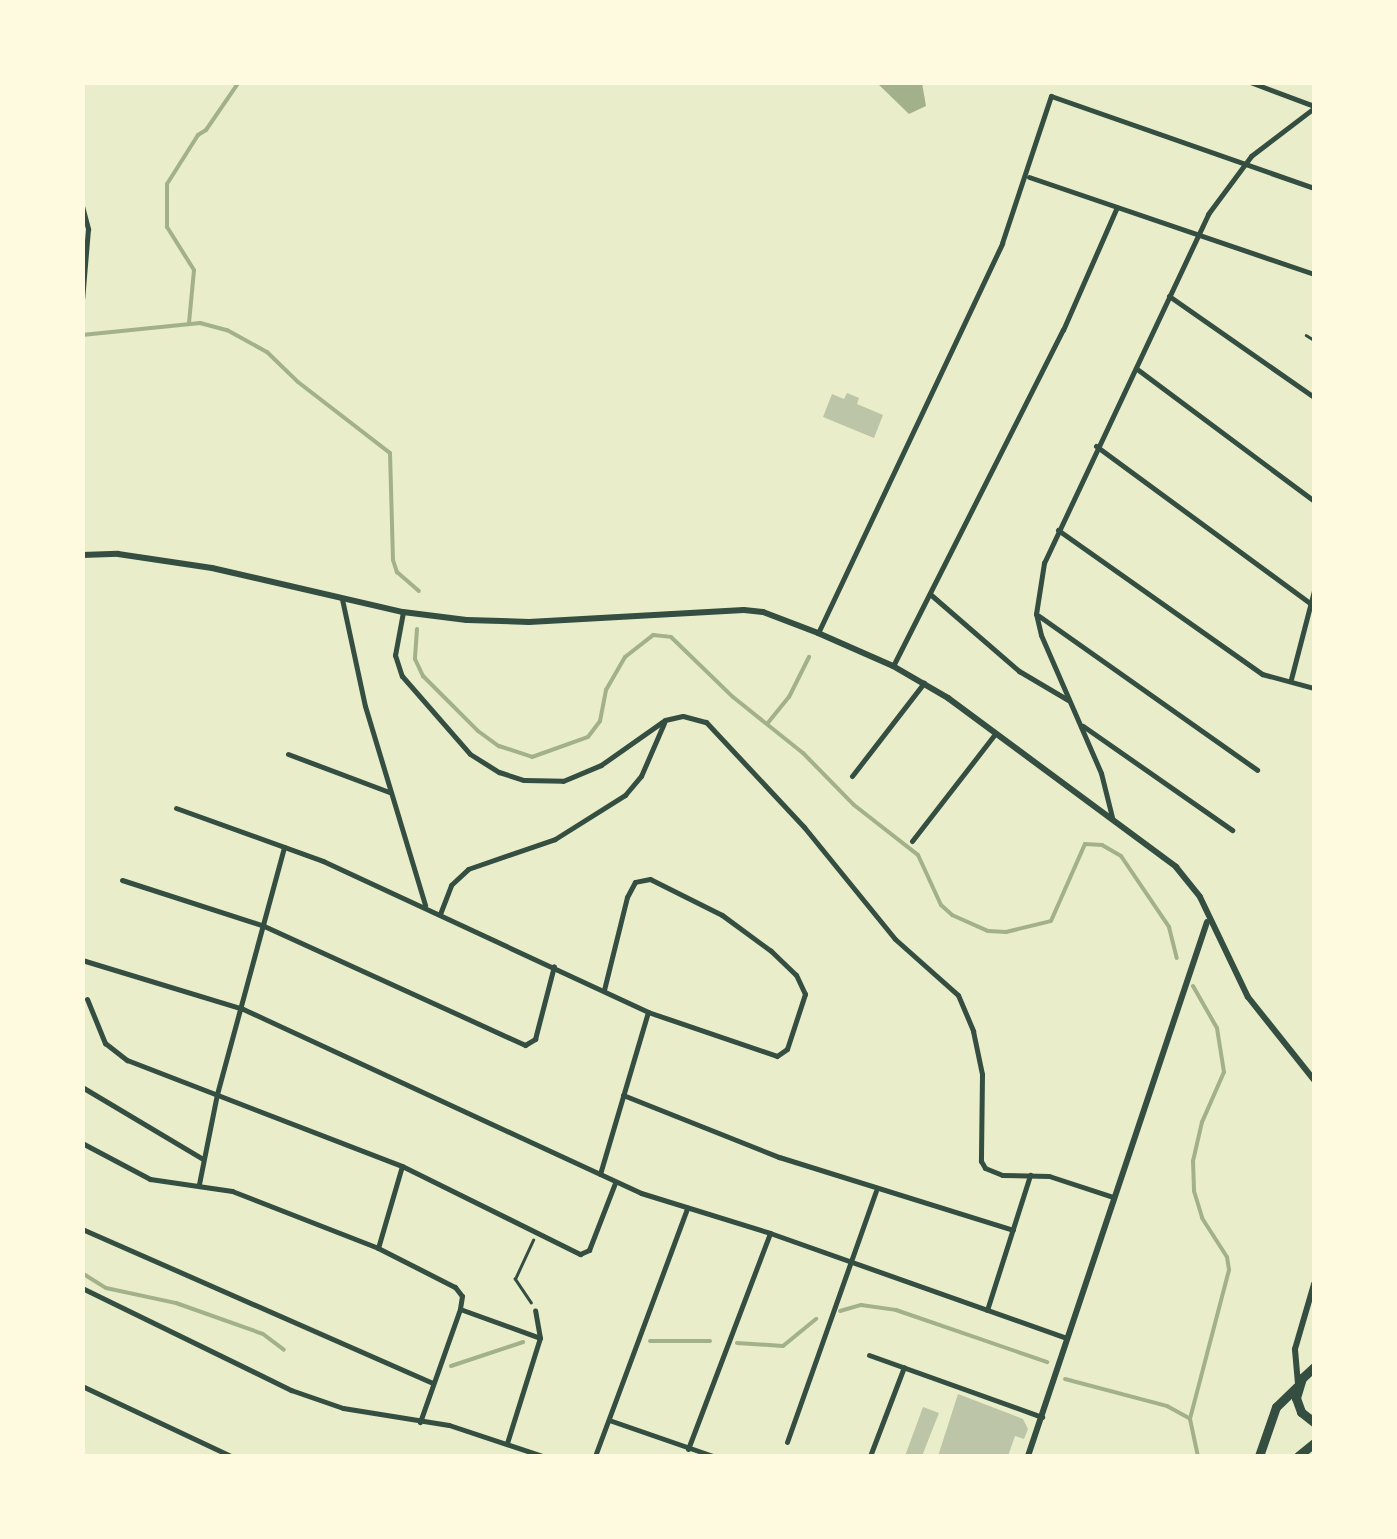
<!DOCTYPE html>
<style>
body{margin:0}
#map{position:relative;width:1397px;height:1539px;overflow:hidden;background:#e9edc9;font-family:Figtree,sans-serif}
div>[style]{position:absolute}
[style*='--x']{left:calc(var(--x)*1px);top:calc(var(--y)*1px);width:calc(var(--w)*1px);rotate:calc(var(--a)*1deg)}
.water>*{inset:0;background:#a3b18a}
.stream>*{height:4px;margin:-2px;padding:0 2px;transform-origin:2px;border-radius:2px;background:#a3b18a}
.building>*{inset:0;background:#bcc5a7}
.path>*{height:2.5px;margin:-1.25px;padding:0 1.25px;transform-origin:1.25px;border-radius:1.25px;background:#344e41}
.service>*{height:2.5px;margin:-1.25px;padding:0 1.25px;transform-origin:1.25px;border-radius:1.25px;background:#344e41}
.minor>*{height:5px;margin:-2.5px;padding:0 2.5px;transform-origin:2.5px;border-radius:2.5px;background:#344e41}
.tertiary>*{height:6px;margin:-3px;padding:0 3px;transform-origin:3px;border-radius:3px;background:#344e41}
.trunk>*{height:9px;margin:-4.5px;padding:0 4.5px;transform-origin:4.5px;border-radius:4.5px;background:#344e41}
span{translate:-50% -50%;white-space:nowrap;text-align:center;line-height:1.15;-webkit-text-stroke:8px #fefae0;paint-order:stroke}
.frame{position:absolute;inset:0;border:85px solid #fefae0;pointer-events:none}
</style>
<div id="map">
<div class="water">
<i style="clip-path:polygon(877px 83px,922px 83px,926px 106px,909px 114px)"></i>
</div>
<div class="stream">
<i style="--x:189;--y:323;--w:53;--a:-84.6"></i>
<i style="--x:194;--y:270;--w:51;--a:-122.1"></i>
<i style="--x:167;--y:227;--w:43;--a:-90"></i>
<i style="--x:167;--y:184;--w:58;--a:-57.7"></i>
<i style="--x:198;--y:135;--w:9;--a:-32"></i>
<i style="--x:206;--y:130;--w:58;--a:-55.5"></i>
<i style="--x:82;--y:335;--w:119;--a:-5.8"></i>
<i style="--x:200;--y:323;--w:28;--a:15"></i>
<i style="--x:227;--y:330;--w:46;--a:28.8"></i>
<i style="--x:267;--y:352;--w:43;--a:44.1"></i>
<i style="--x:298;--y:382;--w:116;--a:37.7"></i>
<i style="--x:390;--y:453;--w:107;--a:88.4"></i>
<i style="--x:393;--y:560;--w:13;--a:72"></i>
<i style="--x:397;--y:572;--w:29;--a:41"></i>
<i style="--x:417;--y:629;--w:30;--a:94"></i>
<i style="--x:415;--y:659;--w:19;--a:65"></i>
<i style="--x:423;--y:676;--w:78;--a:45"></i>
<i style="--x:478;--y:731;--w:26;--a:36"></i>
<i style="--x:499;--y:746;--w:35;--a:18"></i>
<i style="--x:532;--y:757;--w:59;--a:-19.7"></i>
<i style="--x:588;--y:737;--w:20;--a:-53"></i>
<i style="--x:600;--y:721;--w:32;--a:-79"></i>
<i style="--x:606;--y:690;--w:38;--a:-60"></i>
<i style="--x:625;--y:657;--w:36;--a:-38"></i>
<i style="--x:653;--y:635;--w:18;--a:6"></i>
<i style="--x:671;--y:637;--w:86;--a:44.1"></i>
<i style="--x:733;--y:697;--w:90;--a:38.7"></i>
<i style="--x:803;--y:753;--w:73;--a:45.6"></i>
<i style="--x:854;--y:805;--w:81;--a:38"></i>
<i style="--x:918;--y:855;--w:55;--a:65.3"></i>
<i style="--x:941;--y:905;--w:15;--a:42"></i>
<i style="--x:952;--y:915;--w:39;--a:24"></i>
<i style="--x:988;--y:931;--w:18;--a:3"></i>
<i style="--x:1006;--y:932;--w:46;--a:-13.7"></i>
<i style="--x:1051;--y:921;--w:84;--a:-66.2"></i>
<i style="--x:1085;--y:844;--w:17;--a:3"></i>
<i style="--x:1102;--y:845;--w:22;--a:30"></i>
<i style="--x:1121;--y:856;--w:86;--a:55.9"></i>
<i style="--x:1169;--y:927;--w:32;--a:76"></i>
<i style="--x:767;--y:724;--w:35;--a:-51"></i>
<i style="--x:789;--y:697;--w:45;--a:-63.4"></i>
<i style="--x:1193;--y:986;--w:48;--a:60.3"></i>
<i style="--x:1217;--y:1028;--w:45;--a:81"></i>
<i style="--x:1224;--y:1072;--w:55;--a:113.7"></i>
<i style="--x:1202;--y:1122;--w:40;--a:103"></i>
<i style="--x:1193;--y:1161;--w:30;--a:88"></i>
<i style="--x:1194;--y:1191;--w:28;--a:73"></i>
<i style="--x:1202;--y:1218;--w:46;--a:57.3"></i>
<i style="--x:1227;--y:1257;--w:13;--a:81"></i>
<i style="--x:1229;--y:1270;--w:154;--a:104.7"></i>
<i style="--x:1190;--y:1419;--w:38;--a:78"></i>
<i style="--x:82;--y:1273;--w:28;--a:32"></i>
<i style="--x:106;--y:1288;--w:72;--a:12.1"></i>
<i style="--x:176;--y:1303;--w:92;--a:19.6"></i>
<i style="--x:263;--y:1334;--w:26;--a:37"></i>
<i style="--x:840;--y:1311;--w:22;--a:-16"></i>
<i style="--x:861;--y:1305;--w:35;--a:8"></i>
<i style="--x:896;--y:1310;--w:160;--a:19"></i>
<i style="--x:650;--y:1341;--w:60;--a:0"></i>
<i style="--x:737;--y:1343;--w:46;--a:3.7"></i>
<i style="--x:783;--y:1346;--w:43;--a:-39.3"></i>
<i style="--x:451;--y:1366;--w:76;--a:-18.4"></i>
<i style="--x:1065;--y:1379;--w:106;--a:14.8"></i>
<i style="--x:1167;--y:1406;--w:26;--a:29"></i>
</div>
<div class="building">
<i style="clip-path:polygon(847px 393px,859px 398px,857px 404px,883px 415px,874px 438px,823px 417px,832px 394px,844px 399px)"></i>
<i style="clip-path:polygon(958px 1394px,1023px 1419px,1028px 1429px,1024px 1439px,1015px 1436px,1008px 1456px,938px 1456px)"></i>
<i style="clip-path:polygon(923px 1407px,939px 1413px,922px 1456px,905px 1456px)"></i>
</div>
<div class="path">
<i style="--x:531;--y:1303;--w:29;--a:-124"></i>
<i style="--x:515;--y:1279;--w:43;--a:-65.2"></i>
</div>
<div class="service">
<i style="--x:1306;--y:335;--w:9;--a:32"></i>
</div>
<div class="minor">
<i style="--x:1250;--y:82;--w:68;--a:20.6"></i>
<i style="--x:1029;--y:177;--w:301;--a:18.8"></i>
<i style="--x:82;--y:206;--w:24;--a:75"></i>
<i style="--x:88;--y:229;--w:71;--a:94.8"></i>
<i style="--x:1169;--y:296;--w:177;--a:34.9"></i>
<i style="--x:1137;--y:369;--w:221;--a:36.7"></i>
<i style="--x:1096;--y:446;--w:267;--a:36.3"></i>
<i style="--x:1058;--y:530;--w:250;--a:35.2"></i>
<i style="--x:1262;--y:674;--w:54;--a:15.1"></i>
<i style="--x:930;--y:594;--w:118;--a:40.9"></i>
<i style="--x:1019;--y:671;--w:57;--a:30.6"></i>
<i style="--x:342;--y:599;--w:109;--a:77.9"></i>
<i style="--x:365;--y:706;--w:208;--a:73.2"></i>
<i style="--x:403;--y:612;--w:44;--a:100.5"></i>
<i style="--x:395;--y:655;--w:22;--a:72"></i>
<i style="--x:402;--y:676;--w:103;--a:48.9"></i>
<i style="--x:470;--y:754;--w:34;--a:32"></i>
<i style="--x:499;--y:772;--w:26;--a:18"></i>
<i style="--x:524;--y:780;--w:39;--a:1"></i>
<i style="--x:563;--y:781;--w:41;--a:-22.8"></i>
<i style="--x:601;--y:765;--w:78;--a:-35.1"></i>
<i style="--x:665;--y:720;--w:18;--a:-13"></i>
<i style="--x:683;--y:716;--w:24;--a:15"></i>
<i style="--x:706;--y:722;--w:144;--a:47"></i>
<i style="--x:804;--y:827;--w:144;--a:50.9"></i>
<i style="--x:895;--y:939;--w:84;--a:41.6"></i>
<i style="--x:958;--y:995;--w:39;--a:67"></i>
<i style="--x:973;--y:1031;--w:44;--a:78.2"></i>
<i style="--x:982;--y:1074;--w:87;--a:90.7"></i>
<i style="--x:981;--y:1161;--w:8;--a:60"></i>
<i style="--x:985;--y:1168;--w:18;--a:22"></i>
<i style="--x:1002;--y:1175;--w:47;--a:1.2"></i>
<i style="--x:1049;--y:1176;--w:67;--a:18.2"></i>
<i style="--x:1039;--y:616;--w:267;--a:35.2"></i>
<i style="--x:818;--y:633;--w:431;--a:-64.7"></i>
<i style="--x:1002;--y:243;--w:155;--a:-71.6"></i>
<i style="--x:1051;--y:96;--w:279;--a:19.3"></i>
<i style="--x:893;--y:666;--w:377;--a:-63.2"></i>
<i style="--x:1063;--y:330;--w:134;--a:-66.3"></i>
<i style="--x:1291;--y:679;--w:91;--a:-75.4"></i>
<i style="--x:1083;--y:726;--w:182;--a:34.9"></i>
<i style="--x:288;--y:754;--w:108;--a:20.6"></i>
<i style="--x:852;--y:776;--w:118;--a:-52.3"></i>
<i style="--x:176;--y:808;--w:156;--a:19.8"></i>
<i style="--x:323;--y:861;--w:358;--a:24.9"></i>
<i style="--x:648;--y:1012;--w:136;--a:18.8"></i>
<i style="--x:777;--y:1056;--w:12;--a:-35"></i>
<i style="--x:787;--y:1049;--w:58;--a:-71.9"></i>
<i style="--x:805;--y:994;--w:21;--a:-115"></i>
<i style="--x:796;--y:975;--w:35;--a:-136"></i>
<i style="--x:771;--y:951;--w:61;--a:-143.7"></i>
<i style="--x:722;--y:915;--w:80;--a:-153.4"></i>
<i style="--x:650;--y:879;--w:15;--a:169"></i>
<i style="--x:635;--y:882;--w:17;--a:118"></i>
<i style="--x:627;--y:897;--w:96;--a:103.9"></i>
<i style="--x:1112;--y:817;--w:45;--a:-104"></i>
<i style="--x:1101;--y:773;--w:150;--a:-113.5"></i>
<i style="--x:1041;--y:635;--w:22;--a:-103"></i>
<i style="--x:1036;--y:614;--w:52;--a:-81.1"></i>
<i style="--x:1044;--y:563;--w:386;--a:-64.8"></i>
<i style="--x:1208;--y:214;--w:72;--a:-53.4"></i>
<i style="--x:1251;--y:156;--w:79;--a:-37.3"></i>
<i style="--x:912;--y:841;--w:135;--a:-52.2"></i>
<i style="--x:122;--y:880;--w:149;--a:17.9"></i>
<i style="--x:264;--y:926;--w:287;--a:24.5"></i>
<i style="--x:525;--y:1045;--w:12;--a:-31"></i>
<i style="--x:535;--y:1039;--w:75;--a:-75.4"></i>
<i style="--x:440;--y:914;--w:31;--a:-69"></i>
<i style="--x:451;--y:885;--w:23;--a:-43"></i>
<i style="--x:468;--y:869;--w:92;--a:-19"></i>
<i style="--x:555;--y:839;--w:83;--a:-32.2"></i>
<i style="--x:625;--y:795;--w:25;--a:-50"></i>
<i style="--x:641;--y:776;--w:58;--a:-66.5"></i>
<i style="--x:82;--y:960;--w:168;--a:16.9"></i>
<i style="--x:243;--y:1009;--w:438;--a:24.8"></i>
<i style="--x:641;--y:1193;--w:135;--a:17.2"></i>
<i style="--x:770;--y:1233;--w:315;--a:19.5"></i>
<i style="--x:87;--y:999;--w:48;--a:67.8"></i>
<i style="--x:105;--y:1043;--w:28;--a:38"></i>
<i style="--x:127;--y:1060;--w:295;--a:21.1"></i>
<i style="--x:402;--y:1166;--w:199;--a:26.3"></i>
<i style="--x:580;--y:1254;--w:10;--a:-24"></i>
<i style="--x:589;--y:1250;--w:72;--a:-68.8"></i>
<i style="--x:82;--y:1087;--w:141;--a:30.8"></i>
<i style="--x:623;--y:1095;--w:168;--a:21.7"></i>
<i style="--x:779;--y:1157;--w:245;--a:17.3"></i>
<i style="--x:82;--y:1143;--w:77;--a:27.9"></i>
<i style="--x:150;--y:1179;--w:83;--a:8.3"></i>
<i style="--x:232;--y:1191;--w:157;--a:21.3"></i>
<i style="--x:378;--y:1248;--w:86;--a:26.9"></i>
<i style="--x:455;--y:1287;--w:11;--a:52"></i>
<i style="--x:462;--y:1296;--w:13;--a:99"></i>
<i style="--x:460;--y:1309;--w:120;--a:109.5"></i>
<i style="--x:600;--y:1174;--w:169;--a:-73.5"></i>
<i style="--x:199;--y:1184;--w:92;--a:-78.7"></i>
<i style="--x:217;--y:1094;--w:256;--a:-74.8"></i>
<i style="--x:82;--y:1229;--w:383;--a:23.7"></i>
<i style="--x:378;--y:1248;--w:85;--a:-73.7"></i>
<i style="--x:82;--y:1288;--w:233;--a:26"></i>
<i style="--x:291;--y:1390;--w:55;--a:19.1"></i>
<i style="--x:343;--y:1408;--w:107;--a:9.1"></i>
<i style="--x:449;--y:1425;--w:98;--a:18.4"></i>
<i style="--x:460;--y:1309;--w:85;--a:19.9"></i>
<i style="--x:987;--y:1310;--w:142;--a:-72.3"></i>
<i style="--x:869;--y:1355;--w:184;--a:19.7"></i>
<i style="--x:82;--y:1386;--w:165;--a:25.2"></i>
<i style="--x:609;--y:1420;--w:110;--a:19.1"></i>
<i style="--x:787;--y:1442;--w:266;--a:-70.5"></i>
<i style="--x:507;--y:1443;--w:110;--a:-72.6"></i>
<i style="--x:540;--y:1338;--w:28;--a:-100"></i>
<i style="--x:688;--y:1449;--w:231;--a:-69.2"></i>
<i style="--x:595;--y:1456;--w:265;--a:-69.6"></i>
<i style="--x:870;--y:1456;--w:95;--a:-69.1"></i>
</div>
<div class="tertiary">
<i style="--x:82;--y:555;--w:36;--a:-2"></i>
<i style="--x:118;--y:554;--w:95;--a:8.5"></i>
<i style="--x:212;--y:568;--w:196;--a:13"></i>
<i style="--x:403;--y:612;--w:64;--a:7.1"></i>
<i style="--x:467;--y:620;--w:62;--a:1.8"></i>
<i style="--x:529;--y:622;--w:215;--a:-3.2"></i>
<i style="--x:744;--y:610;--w:19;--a:6"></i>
<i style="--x:763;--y:612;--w:59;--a:20.9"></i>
<i style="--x:818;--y:633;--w:82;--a:23.7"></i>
<i style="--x:893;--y:666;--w:64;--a:30.2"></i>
<i style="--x:948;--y:698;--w:284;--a:36.5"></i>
<i style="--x:1176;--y:867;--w:38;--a:51"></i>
<i style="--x:1200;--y:897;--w:111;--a:64.4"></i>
<i style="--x:1248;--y:997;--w:106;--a:51.5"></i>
<i style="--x:1298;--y:1384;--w:35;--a:-95"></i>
<i style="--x:1295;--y:1349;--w:68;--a:-73.7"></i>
<i style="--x:1028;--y:1456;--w:563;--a:-71.47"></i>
</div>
<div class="trunk">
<i style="--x:1314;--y:1367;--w:16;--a:137"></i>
<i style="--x:1302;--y:1378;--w:21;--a:107"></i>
<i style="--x:1296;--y:1398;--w:15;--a:70"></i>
<i style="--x:1301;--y:1412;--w:16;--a:38"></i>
<i style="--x:1259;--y:1456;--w:52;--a:-70.9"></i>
<i style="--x:1276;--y:1407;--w:29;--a:-44"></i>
<i style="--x:1298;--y:1456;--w:21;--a:-39"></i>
</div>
<div class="frame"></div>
</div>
